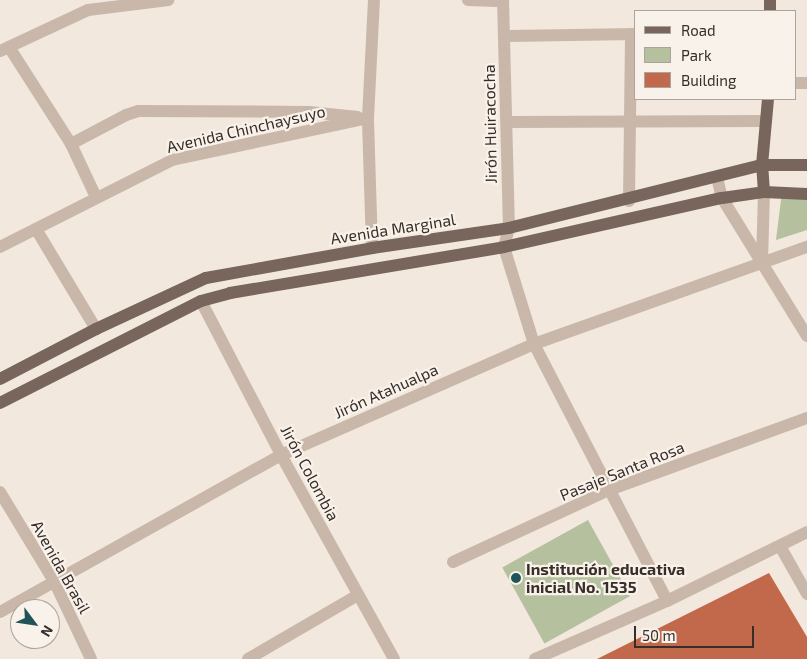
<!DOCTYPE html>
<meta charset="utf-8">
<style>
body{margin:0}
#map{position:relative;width:807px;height:659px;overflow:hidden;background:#f2e8dd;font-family:"Exo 2",sans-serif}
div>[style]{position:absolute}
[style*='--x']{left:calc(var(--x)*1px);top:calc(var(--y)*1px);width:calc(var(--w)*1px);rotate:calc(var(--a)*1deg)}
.green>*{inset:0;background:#b5c09e;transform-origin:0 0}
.building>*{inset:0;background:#c2684b}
.minor>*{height:12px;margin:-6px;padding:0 6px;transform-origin:6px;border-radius:6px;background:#c9b8aa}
.major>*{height:12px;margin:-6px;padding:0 6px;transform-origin:6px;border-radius:6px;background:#78655b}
.dots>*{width:14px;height:14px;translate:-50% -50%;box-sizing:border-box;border:2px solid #f9f2ea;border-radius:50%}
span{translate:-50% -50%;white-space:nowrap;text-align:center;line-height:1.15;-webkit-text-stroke:4.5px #f9f2ea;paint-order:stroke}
.street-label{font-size:16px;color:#372d29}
.poi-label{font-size:16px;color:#372d29;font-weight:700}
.left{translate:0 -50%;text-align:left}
.legend{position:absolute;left:634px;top:10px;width:162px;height:90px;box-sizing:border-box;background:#f9f2ea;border:1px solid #aba39d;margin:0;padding:6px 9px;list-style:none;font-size:15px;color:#372d29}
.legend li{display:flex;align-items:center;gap:10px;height:25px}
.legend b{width:25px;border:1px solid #aba39d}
.north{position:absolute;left:10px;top:599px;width:50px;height:50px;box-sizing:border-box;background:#f9f2ea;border:1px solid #aba39d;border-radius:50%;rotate:121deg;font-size:14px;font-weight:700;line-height:20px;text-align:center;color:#372d29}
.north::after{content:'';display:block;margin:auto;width:18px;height:22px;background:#205357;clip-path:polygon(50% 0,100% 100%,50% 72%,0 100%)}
.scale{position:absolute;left:634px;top:626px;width:120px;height:22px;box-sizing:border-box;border:2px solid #372d29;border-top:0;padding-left:6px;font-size:15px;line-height:18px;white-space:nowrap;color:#372d29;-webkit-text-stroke:4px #f9f2ea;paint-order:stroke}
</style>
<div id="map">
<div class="green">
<i style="clip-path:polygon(782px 192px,807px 194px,807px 230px,776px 240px)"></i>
<i style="left:588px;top:520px;width:87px;height:98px;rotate:61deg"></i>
</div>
<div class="building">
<i style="clip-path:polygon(769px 573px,807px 637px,807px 659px,597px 659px)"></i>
</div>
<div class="minor">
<i style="--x:468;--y:0;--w:35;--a:2"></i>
<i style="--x:503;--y:0;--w:228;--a:88.5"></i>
<i style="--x:509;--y:228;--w:20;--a:105"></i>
<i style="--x:504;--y:247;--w:102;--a:72.8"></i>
<i style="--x:534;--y:344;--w:289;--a:62.6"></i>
<i style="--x:504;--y:36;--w:132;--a:-0.9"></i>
<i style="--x:9;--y:47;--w:115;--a:57.4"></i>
<i style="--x:0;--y:51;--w:97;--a:-25"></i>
<i style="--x:88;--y:10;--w:81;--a:-7.1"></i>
<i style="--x:796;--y:83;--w:11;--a:0"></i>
<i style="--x:507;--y:122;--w:259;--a:-0.2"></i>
<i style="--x:717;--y:177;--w:22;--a:77"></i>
<i style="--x:722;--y:198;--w:162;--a:58.4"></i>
<i style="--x:96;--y:197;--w:59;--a:-115.3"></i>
<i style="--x:71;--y:144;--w:62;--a:-27.8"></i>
<i style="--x:126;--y:115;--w:13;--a:-18"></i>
<i style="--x:138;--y:111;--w:171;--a:0.3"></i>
<i style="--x:309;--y:112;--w:49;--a:5.8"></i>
<i style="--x:629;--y:201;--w:167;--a:-89.3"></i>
<i style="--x:36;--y:229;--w:117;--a:59"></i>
<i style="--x:0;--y:247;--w:193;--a:-26.8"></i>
<i style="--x:172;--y:160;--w:200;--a:-12.1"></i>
<i style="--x:372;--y:248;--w:130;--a:-91.8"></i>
<i style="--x:368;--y:118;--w:118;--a:-87.1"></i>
<i style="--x:762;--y:263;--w:71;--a:-88.4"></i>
<i style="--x:201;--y:301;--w:174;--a:62.5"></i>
<i style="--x:281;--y:455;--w:233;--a:61"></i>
<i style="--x:0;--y:492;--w:104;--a:58.8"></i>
<i style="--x:54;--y:581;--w:86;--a:64.6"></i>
<i style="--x:780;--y:546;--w:55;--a:60.6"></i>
<i style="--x:453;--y:562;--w:172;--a:-24.8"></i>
<i style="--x:609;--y:490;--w:211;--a:-20"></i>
<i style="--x:0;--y:612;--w:322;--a:-29.2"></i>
<i style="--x:281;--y:455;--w:276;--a:-23.7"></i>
<i style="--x:534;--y:344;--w:290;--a:-19.6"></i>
<i style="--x:248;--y:659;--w:127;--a:-30.2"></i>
<i style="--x:535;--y:659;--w:144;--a:-23.7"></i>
<i style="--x:667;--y:601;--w:156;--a:-26.2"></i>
</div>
<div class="major">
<i style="--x:770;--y:11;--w:11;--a:-90"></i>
<i style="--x:764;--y:192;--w:27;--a:-94"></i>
<i style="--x:762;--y:165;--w:66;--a:-84.8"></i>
<i style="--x:0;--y:379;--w:108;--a:-27.5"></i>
<i style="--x:96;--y:329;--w:121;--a:-24.9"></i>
<i style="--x:206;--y:278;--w:169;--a:-10.2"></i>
<i style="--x:372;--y:248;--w:138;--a:-8.3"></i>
<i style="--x:509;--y:228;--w:261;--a:-14"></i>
<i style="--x:762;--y:165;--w:45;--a:0"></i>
<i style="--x:0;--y:403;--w:225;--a:-26.9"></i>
<i style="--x:201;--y:301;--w:30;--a:-15"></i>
<i style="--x:230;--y:293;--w:278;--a:-9.5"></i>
<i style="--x:504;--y:247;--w:223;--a:-12.7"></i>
<i style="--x:722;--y:198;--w:42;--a:-8.1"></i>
<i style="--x:764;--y:192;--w:43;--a:2.7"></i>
</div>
<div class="dots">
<i style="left:516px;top:578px;background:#205357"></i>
</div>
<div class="street-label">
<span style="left:490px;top:124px;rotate:-91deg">Jirón Huiracocha</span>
<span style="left:246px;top:129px;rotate:-13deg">Avenida Chinchaysuyo</span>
<span style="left:393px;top:229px;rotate:-9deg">Avenida Marginal</span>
<span style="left:386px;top:391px;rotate:-24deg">Jirón Atahualpa</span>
<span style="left:622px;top:471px;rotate:-22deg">Pasaje Santa Rosa</span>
<span style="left:310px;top:473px;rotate:62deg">Jirón Colombia</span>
<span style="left:61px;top:567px;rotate:61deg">Avenida Brasil</span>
</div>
<div class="poi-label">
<span class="left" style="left:526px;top:578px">Institución educativa<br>inicial No. 1535</span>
</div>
<ul class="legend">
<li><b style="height:6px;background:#78655b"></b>Road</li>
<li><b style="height:14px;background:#b5c09e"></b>Park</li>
<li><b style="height:14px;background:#c2684b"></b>Building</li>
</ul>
<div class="north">N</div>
<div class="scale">50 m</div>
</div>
